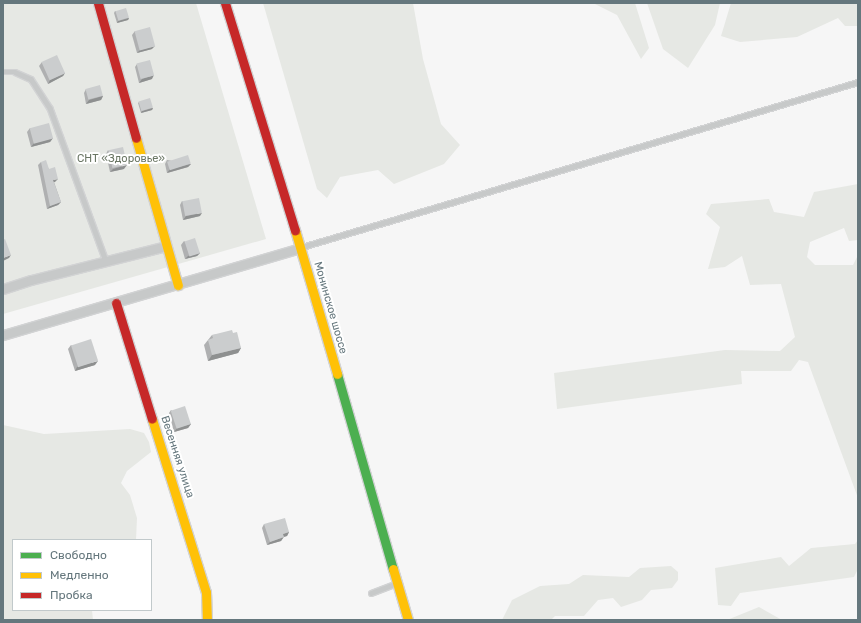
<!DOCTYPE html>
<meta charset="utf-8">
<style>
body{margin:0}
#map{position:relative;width:861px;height:623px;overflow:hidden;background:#f6f6f6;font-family:Rubik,sans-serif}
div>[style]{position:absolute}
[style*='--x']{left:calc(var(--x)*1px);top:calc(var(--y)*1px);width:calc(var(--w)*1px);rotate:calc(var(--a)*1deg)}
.green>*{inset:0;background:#e6e8e4}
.roads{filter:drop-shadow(1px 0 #d2d3d4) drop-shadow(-1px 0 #d2d3d4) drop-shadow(0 1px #d2d3d4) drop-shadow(0 -1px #d2d3d4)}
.lane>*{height:4.5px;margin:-2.25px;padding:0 2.25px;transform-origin:2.25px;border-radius:2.25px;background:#c7c9c9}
.street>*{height:9px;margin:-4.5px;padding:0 4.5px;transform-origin:4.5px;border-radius:4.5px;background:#c7c9c9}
.fast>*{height:9px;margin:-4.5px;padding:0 4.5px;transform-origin:4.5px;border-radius:4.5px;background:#4caf50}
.slow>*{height:9px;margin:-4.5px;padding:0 4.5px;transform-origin:4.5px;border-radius:4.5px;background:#ffc107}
.jam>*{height:9px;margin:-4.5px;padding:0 4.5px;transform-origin:4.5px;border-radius:4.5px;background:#c62828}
.wall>*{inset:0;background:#afb0b1}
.shaded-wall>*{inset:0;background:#8e9090}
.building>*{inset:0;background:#cbcdce;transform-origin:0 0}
span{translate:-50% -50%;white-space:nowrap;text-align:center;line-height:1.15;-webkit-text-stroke:4px #fff;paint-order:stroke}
.park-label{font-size:11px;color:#6a7664}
.street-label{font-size:11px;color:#65777d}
.frame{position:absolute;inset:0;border:4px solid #65777d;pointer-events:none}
.legend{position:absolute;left:12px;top:539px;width:140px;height:72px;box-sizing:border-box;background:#fff;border:1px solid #c1c9cb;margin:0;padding:5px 7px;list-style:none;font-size:12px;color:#65777d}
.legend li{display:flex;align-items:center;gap:8px;height:20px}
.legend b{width:20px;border:1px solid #c1c9cb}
</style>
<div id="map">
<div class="green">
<i style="clip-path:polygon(3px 3px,196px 3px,266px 239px,3px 314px)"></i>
<i style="clip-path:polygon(263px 3px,413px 3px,423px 59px,441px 124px,460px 145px,444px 164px,394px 184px,378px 170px,340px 177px,327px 198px,317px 189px)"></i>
<i style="clip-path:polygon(593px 3px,635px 3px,649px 48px,641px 59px,617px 15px)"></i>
<i style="clip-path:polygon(647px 3px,720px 3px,715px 25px,688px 68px,663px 49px)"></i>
<i style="clip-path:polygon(731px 3px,858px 3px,858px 26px,845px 26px,838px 18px,797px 37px,740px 42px,721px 36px)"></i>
<i style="clip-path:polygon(858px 184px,858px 240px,849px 241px,844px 228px,810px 242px,807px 257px,815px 265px,853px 265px,858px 255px,858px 498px,808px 362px,799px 360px,791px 371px,741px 371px,742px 384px,557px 409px,554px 373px,725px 350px,780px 351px,795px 337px,781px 284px,750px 285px,742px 256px,725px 267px,708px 269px,720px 227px,706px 214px,711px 204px,769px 199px,774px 212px,804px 217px,814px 192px)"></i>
<i style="clip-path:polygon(3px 425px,44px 434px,130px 429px,144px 433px,149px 442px,151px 452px,127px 471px,121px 483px,130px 495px,137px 518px,136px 540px,13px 540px,13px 610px,92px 610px,93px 620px,3px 620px)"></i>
<i style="clip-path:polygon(858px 540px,858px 569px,854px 577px,740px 593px,731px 606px,718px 605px,715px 568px,781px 557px,789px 566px,811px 548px,855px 544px)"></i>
<i style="clip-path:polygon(671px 566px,678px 572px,678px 580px,672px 588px,651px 590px,642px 600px,621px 607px,613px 598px,598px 600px,584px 616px,555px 616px,551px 620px,502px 620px,512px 600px,540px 586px,569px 584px,583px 575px,629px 577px,640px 568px)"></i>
<i style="clip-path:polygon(759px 607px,782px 620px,727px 620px)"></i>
</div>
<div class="roads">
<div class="lane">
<i style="--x:3;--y:72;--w:12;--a:0"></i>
<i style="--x:15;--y:72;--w:17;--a:24"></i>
<i style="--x:31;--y:79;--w:35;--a:57"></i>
<i style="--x:50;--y:108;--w:163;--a:69.9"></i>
<i style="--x:302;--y:247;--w:580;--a:-16.53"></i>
<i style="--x:371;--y:593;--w:26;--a:-21"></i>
</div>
<div class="street">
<i style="--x:3;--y:289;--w:29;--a:-18"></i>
<i style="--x:31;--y:280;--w:139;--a:-14.1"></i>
<i style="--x:3;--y:335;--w:309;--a:-16.3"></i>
</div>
<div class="fast">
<i style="--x:337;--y:374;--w:203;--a:74"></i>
</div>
<div class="slow">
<i style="--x:136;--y:138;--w:153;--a:74.1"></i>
<i style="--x:295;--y:230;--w:150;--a:73.7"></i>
<i style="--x:152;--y:419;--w:181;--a:72.7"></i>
<i style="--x:206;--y:592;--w:28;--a:88"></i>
<i style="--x:393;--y:569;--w:53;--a:73.6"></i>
</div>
<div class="jam">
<i style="--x:98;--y:3;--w:140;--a:74.3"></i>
<i style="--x:225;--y:3;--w:238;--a:72.9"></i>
<i style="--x:116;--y:303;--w:121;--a:72.8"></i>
</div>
</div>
<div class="wall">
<i style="clip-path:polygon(115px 11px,129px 18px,128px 20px,117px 23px,114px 13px)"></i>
<i style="clip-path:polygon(135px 31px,152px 49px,137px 53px,132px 35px)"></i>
<i style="clip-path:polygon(42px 62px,65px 73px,63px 76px,48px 84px,39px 66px)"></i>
<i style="clip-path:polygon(137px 64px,152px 79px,139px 83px,135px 67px)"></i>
<i style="clip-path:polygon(86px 89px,103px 96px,101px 100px,86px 104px,84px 93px)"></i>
<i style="clip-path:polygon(139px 102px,153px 108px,152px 110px,141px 113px,138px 103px)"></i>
<i style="clip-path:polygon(30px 128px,53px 138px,50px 142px,31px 147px,27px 132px)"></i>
<i style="clip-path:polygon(108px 150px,124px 169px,110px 172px,106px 154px)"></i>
<i style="clip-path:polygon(167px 160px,191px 164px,188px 167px,167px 173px,165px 164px)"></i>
<i style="clip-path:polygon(41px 162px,49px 169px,55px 182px,54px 182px,61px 202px,58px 205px,47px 209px,38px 165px)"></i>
<i style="clip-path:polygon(182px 201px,200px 216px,183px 220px,180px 205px)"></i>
<i style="clip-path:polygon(184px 241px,200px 253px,197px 256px,185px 259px,181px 245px)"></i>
<i style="clip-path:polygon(233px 333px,241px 348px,238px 353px,208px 361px,204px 345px,212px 335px)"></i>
<i style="clip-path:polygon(71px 345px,95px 365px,75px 371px,68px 349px)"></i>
<i style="clip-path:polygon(171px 410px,191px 424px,188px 428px,174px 432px,169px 413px)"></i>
<i style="clip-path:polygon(264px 524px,289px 532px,287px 536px,283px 537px,281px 541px,267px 545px,262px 528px)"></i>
</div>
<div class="shaded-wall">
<i style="clip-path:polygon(129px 18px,128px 20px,117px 23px,118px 21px)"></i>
<i style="clip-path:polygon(155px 46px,152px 49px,137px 53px,140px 50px)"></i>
<i style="clip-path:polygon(65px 73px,63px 76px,48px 84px,50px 80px)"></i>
<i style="clip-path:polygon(154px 75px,152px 79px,139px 83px,142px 79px)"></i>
<i style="clip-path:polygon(103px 96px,101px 100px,86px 104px,89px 100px)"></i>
<i style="clip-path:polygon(153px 108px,152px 110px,141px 113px,142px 111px)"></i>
<i style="clip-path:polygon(53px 138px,50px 142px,31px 147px,34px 143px)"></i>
<i style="clip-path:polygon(191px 164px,188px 167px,167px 173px,170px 169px)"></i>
<i style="clip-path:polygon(127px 165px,124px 169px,110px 172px,113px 169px)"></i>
<i style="clip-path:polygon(58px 179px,55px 182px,51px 183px,53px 180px)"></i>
<i style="clip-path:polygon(61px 202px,58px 205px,47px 209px,50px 206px)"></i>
<i style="clip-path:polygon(202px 213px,200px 216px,183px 220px,186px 216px)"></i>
<i style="clip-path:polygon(200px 253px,197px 256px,185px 259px,188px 256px)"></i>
<i style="clip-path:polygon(11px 255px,9px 258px,3px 261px,3px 258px)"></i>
<i style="clip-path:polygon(241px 348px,238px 353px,208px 361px,212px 355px)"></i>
<i style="clip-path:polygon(98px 361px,95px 365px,75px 371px,77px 367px)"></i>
<i style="clip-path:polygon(191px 424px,188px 428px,174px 432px,177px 428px)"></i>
<i style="clip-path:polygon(289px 532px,287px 536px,280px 538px,283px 534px)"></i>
<i style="clip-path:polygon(284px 537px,281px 541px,267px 545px,270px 542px)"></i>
</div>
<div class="building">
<i style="left:126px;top:8px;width:10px;height:11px;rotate:73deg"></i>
<i style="left:150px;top:27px;width:20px;height:16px;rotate:75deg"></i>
<i style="left:57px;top:55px;width:20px;height:17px;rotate:66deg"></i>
<i style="left:150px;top:60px;width:16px;height:14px;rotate:75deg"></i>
<i style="left:100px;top:85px;width:11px;height:15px;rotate:75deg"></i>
<i style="left:150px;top:98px;width:10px;height:12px;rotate:73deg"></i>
<i style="left:49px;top:123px;width:16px;height:20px;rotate:75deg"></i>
<i style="left:123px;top:147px;width:18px;height:15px;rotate:77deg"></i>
<i style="left:188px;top:155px;width:9px;height:22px;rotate:72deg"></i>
<i style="clip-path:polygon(46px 160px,49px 169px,55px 167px,58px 179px,53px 180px,61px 202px,50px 206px,41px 162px)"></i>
<i style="left:199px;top:198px;width:15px;height:17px;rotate:79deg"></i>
<i style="left:195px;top:238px;width:16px;height:11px;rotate:72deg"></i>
<i style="clip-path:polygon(5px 239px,11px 255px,3px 258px,3px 240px)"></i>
<i style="clip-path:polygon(232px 330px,233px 333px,237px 332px,241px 348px,212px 355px,208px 340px,213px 338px,212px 335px)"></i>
<i style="left:91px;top:339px;width:23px;height:21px;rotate:72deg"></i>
<i style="left:185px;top:406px;width:19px;height:15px;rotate:72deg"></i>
<i style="clip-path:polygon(285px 518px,289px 532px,283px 534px,284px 537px,270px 542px,264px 524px)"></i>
</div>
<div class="park-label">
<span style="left:121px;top:159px">СНТ «Здоровье»</span>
</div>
<div class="street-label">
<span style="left:330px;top:308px;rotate:74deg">Монинское шоссе</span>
<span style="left:177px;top:457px;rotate:72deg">Весенняя улица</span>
</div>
<div class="frame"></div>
<ul class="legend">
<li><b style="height:5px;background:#4caf50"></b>Свободно</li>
<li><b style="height:5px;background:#ffc107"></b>Медленно</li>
<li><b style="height:5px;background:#c62828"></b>Пробка</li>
</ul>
</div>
